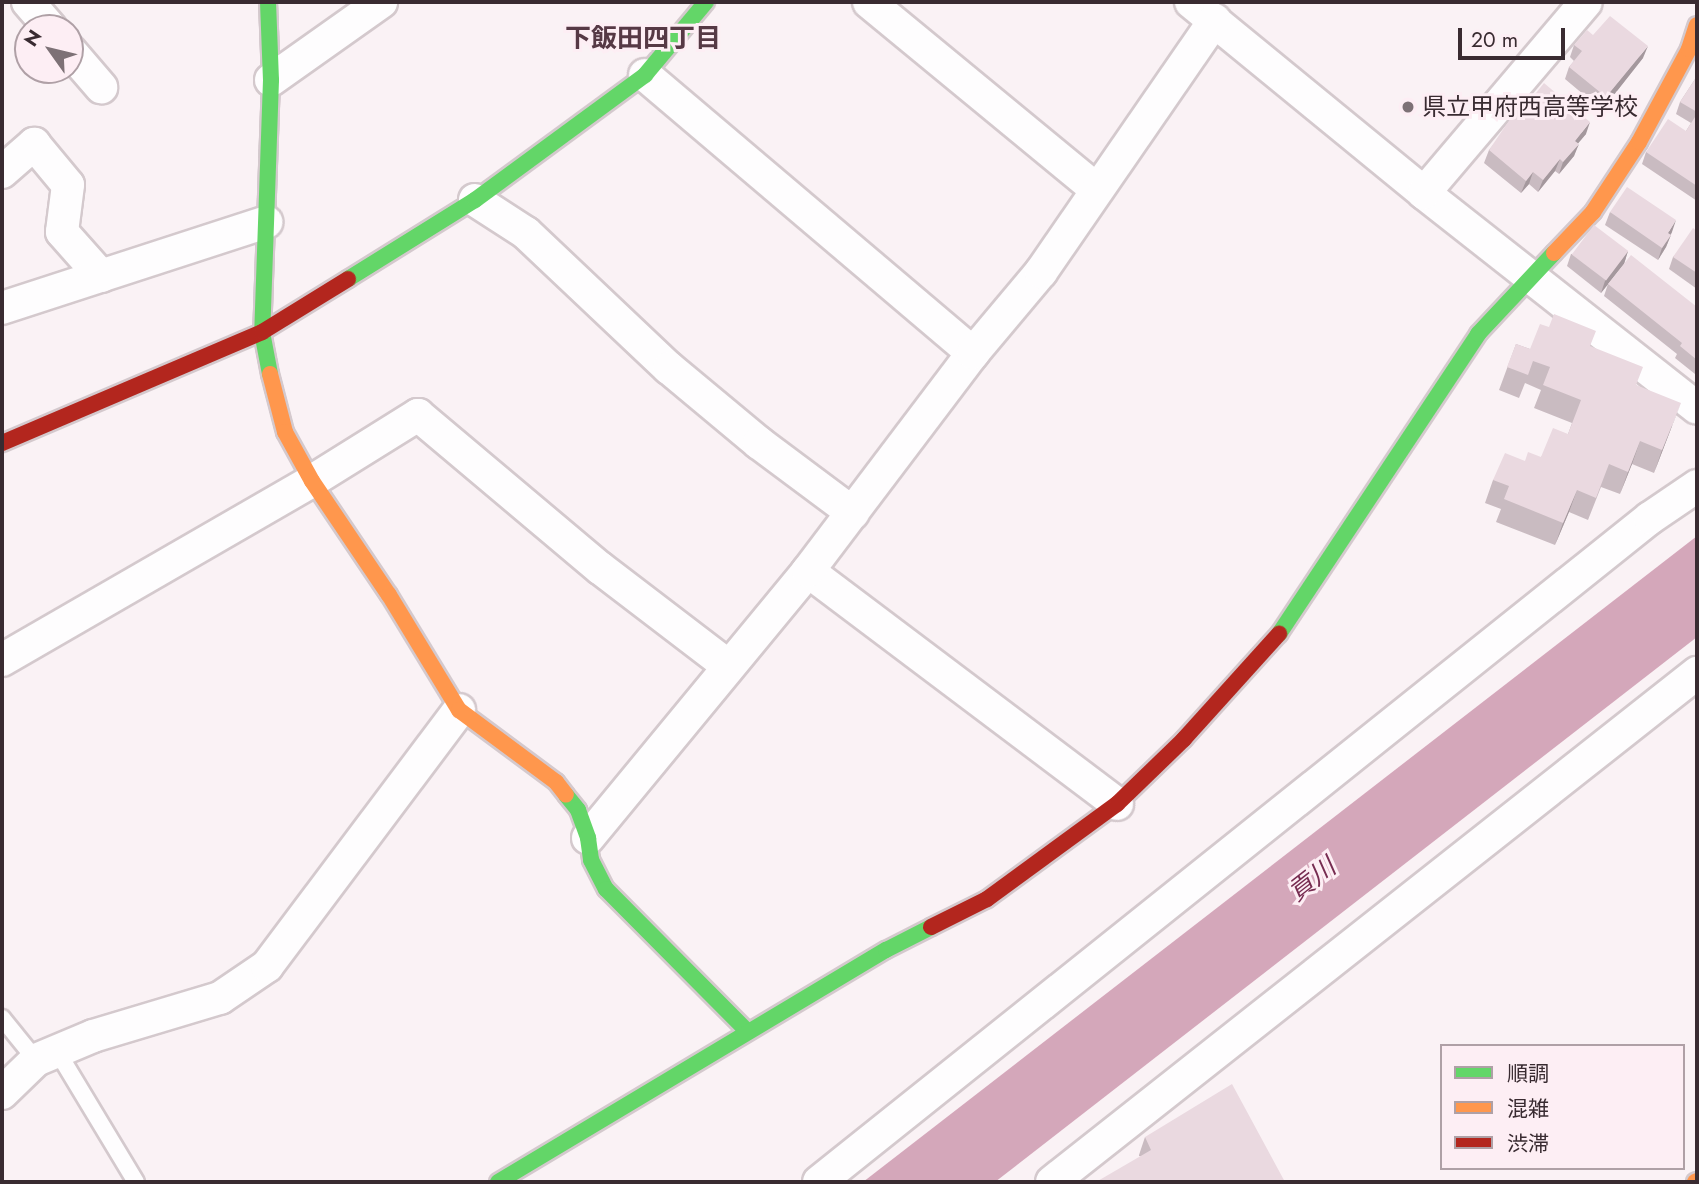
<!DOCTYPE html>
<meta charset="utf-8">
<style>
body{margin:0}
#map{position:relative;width:1699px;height:1184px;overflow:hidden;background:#faf2f5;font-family:Jost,"Noto Sans JP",sans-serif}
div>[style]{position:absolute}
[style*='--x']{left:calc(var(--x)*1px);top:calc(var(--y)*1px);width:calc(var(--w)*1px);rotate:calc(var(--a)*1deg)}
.water>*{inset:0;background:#d4a7ba}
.roads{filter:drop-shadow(2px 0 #d4c9cd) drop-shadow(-2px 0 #d4c9cd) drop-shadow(0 2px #d4c9cd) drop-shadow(0 -2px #d4c9cd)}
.lane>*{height:16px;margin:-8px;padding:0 8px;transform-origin:8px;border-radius:8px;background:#fefdfe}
.street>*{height:32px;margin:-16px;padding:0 16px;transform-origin:16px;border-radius:16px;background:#fefdfe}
.fast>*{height:16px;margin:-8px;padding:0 8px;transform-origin:8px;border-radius:8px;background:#63d668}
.slow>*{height:16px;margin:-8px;padding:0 8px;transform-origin:8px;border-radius:8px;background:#ff974d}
.jam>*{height:16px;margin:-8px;padding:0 8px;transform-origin:8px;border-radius:8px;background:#b3261e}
.wall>*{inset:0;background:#c9bbc1}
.shaded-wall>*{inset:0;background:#a4989d}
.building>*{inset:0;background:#ead9e0;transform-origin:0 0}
.dots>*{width:19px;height:19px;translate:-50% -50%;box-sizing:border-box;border:4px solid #fdeef4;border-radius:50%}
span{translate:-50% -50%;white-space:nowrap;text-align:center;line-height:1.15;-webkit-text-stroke:6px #fdeef4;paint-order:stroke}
.poi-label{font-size:24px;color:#392b31}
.left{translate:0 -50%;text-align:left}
.neighbourhood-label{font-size:26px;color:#563945;font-weight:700}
.water-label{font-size:26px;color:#772c51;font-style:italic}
.frame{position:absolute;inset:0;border:4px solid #392b31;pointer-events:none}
.legend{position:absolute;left:1440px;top:1044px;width:245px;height:126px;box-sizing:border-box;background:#fdeef4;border:2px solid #afa0a6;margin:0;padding:9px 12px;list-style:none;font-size:21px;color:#392b31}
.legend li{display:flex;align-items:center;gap:14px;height:35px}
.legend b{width:35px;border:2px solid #afa0a6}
.north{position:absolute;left:14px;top:14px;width:70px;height:70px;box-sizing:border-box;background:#fdeef4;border:2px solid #afa0a6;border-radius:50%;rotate:304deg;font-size:19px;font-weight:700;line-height:28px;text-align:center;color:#392b31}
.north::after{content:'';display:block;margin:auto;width:24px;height:32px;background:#7d7176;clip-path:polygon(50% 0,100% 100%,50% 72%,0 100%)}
.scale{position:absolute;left:1458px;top:28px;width:107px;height:32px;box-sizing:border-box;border:4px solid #392b31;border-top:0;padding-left:9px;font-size:21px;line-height:24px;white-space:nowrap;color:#392b31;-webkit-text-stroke:5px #fdeef4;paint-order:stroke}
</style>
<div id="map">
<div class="water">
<i style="clip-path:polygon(1697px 536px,1697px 637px,995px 1182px,863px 1182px)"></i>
</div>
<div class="roads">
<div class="lane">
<i style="--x:2;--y:1018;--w:54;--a:51"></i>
<i style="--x:57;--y:1051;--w:153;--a:58.9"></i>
</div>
<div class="street">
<i style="--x:28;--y:2;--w:35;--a:49"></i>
<i style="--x:869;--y:2;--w:294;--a:39.5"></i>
<i style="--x:1191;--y:2;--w:301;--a:39.3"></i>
<i style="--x:1424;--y:193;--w:347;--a:38.2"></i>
<i style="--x:70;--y:51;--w:48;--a:49.3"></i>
<i style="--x:645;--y:75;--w:430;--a:40.3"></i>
<i style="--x:271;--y:80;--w:135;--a:-35.3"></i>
<i style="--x:2;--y:172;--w:43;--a:-41.2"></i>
<i style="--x:34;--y:144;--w:53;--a:50.3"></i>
<i style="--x:68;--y:185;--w:47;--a:97.3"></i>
<i style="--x:62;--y:232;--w:59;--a:48.4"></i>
<i style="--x:1424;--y:193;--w:250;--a:-49.7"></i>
<i style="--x:475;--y:200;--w:61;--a:32.9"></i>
<i style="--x:526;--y:233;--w:197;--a:43.4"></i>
<i style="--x:669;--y:368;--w:117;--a:39.8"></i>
<i style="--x:759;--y:443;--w:117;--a:36.7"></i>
<i style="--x:2;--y:308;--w:278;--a:-18"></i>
<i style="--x:808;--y:571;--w:387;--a:37"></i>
<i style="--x:2;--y:660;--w:358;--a:-30"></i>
<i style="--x:312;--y:481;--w:125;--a:-31.9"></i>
<i style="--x:418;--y:415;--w:238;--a:40.1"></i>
<i style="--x:600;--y:568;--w:161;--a:37.4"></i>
<i style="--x:588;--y:838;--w:346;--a:-50.5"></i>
<i style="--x:808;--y:571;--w:273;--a:-52.9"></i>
<i style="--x:973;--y:353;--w:106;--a:-50"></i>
<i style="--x:1041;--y:272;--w:306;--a:-55.4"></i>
<i style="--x:2;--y:1093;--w:47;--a:-44.1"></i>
<i style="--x:36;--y:1060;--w:62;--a:-22.8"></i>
<i style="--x:93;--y:1036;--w:133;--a:-16.7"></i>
<i style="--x:220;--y:998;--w:57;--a:-34.2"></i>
<i style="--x:267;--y:966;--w:320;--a:-53.1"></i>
<i style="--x:819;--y:1182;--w:1064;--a:-38.63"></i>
<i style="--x:1650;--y:518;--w:57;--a:-34.2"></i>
<i style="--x:1052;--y:1182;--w:822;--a:-38.28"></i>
</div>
<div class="fast">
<i style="--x:268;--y:2;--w:78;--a:87.8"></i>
<i style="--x:271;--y:80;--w:252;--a:92"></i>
<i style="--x:262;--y:332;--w:43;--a:79.2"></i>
<i style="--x:348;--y:279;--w:150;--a:-31.9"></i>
<i style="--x:475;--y:200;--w:211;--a:-36.3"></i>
<i style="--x:645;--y:75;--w:95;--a:-50.1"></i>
<i style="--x:1279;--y:634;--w:360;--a:-56.4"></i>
<i style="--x:1478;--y:334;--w:111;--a:-46.8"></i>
<i style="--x:566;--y:795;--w:19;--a:51"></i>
<i style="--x:578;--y:810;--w:30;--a:70"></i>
<i style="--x:588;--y:838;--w:22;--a:82"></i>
<i style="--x:591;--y:860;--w:33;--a:63"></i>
<i style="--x:606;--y:889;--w:200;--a:45.2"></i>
<i style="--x:498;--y:1182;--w:452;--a:-30.9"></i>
<i style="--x:886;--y:950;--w:51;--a:-27.1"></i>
</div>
<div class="slow">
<i style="--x:1554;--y:253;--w:57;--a:-46.4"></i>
<i style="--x:1593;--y:212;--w:84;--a:-56.7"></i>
<i style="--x:1639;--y:142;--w:106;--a:-61.7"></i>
<i style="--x:1689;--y:49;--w:25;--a:-72"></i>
<i style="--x:270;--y:374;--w:60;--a:75.5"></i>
<i style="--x:285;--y:432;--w:56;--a:61.1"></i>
<i style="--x:312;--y:481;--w:138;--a:56"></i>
<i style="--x:389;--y:595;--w:135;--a:58.7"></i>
<i style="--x:459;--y:710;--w:121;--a:36.6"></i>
<i style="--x:556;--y:782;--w:16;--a:52"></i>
<i style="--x:1695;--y:1182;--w:2;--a:-27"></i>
</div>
<div class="jam">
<i style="--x:2;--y:443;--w:283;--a:-23.1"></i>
<i style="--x:262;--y:332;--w:101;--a:-31.6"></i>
<i style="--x:931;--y:927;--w:63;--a:-26.6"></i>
<i style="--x:987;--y:899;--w:161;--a:-36.2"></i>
<i style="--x:1117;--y:804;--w:93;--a:-44.1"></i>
<i style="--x:1184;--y:739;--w:142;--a:-47.9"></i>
</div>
</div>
<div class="wall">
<i style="clip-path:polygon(1593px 35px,1643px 58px,1602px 110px,1565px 79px,1569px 67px,1574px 61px,1570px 57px,1574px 45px)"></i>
<i style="clip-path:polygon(1697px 76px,1697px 201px,1642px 164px,1646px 152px,1686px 131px,1691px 123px,1676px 114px,1680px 102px)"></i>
<i style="clip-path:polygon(1521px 112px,1586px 134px,1578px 143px,1574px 156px,1559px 174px,1555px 171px,1538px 192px,1529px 184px,1521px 193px,1484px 163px,1489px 150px)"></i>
<i style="clip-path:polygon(1610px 212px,1672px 232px,1666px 247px,1658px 260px,1605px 225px)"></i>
<i style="clip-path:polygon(1697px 231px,1697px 289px,1669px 269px,1673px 257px)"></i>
<i style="clip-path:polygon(1628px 251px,1624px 264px,1601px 293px,1567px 266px,1571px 254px)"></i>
<i style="clip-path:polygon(1608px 284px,1697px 307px,1697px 372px,1695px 374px,1675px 358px,1677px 354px,1604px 296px)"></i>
<i style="clip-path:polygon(1516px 344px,1530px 349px,1590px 346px,1636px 385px,1672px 426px,1654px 473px,1632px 464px,1620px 494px,1601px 487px,1588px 520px,1569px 512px,1555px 545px,1496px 522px,1501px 509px,1485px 503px,1493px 480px,1525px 461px,1541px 457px,1568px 434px,1572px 423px,1534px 408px,1541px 390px,1525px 383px,1519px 398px,1499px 390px)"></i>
<i style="clip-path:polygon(1145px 1137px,1285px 1182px,1139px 1156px,1139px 1155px)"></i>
</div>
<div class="shaded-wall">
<i style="clip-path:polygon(1648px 46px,1643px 58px,1602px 110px,1606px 97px)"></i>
<i style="clip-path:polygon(1590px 122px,1586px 134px,1570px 153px,1575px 141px)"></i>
<i style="clip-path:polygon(1579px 144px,1574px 156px,1559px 174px,1563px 162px)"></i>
<i style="clip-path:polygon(1560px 159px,1555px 171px,1538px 192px,1543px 180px)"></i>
<i style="clip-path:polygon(1533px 172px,1529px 184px,1521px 193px,1526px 181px)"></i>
<i style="clip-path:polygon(1676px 220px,1672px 232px,1664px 245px,1668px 233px)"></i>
<i style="clip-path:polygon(1671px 235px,1666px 247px,1658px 260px,1662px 248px)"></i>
<i style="clip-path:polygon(1628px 251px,1624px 264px,1601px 293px,1605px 281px)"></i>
<i style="clip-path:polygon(1681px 403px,1672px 426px,1654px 473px,1662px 450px)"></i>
<i style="clip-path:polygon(1640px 441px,1632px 464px,1620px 494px,1628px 472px)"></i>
<i style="clip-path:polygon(1577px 490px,1569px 512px,1555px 545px,1563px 523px)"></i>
</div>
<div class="building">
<i style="clip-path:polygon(1610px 16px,1648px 46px,1606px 97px,1569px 67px,1582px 51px,1574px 45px,1587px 30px,1593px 35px)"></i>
<i style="clip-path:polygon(1697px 76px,1697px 112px,1680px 102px)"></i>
<i style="clip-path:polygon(1544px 83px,1590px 122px,1575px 141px,1579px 144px,1563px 162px,1560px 159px,1543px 180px,1533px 172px,1526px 181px,1489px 150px,1517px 109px,1521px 112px)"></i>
<i style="clip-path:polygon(1695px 117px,1697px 118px,1697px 186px,1646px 152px,1668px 119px,1686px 131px)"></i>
<i style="clip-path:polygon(1627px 187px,1676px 220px,1668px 233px,1671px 235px,1662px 248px,1610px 212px)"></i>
<i style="left:1594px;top:225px;width:43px;height:37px;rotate:37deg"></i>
<i style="clip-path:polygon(1693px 228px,1697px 231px,1697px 273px,1673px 257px)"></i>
<i style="clip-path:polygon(1631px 255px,1697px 307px,1697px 324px,1696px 325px,1697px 326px,1697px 360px,1680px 346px,1682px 343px,1608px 284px)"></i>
<i style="clip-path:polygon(1554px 314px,1596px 331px,1590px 346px,1643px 367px,1636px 385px,1681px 403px,1662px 450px,1640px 441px,1628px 472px,1609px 464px,1596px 498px,1577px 490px,1563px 523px,1504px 499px,1509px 486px,1493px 480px,1505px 453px,1525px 461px,1528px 452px,1541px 457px,1553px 428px,1568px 434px,1581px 400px,1543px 385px,1550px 367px,1533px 361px,1528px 375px,1507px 367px,1516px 344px,1530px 349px,1540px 324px,1549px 327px)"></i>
<i style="clip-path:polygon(1232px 1084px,1285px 1182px,1096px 1182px,1151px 1150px,1145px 1137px)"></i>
</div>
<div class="dots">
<i style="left:1408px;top:107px;background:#7d7176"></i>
</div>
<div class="poi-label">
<span class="left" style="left:1422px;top:107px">県立甲府西高等学校</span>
</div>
<div class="neighbourhood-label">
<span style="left:643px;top:39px">下飯田四丁目</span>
</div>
<div class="water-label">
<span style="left:1312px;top:880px;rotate:-38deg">貢川</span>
</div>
<div class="frame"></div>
<ul class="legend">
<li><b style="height:9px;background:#63d668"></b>順調</li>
<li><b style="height:9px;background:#ff974d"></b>混雑</li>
<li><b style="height:9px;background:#b3261e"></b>渋滞</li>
</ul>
<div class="north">N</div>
<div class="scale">20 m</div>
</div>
